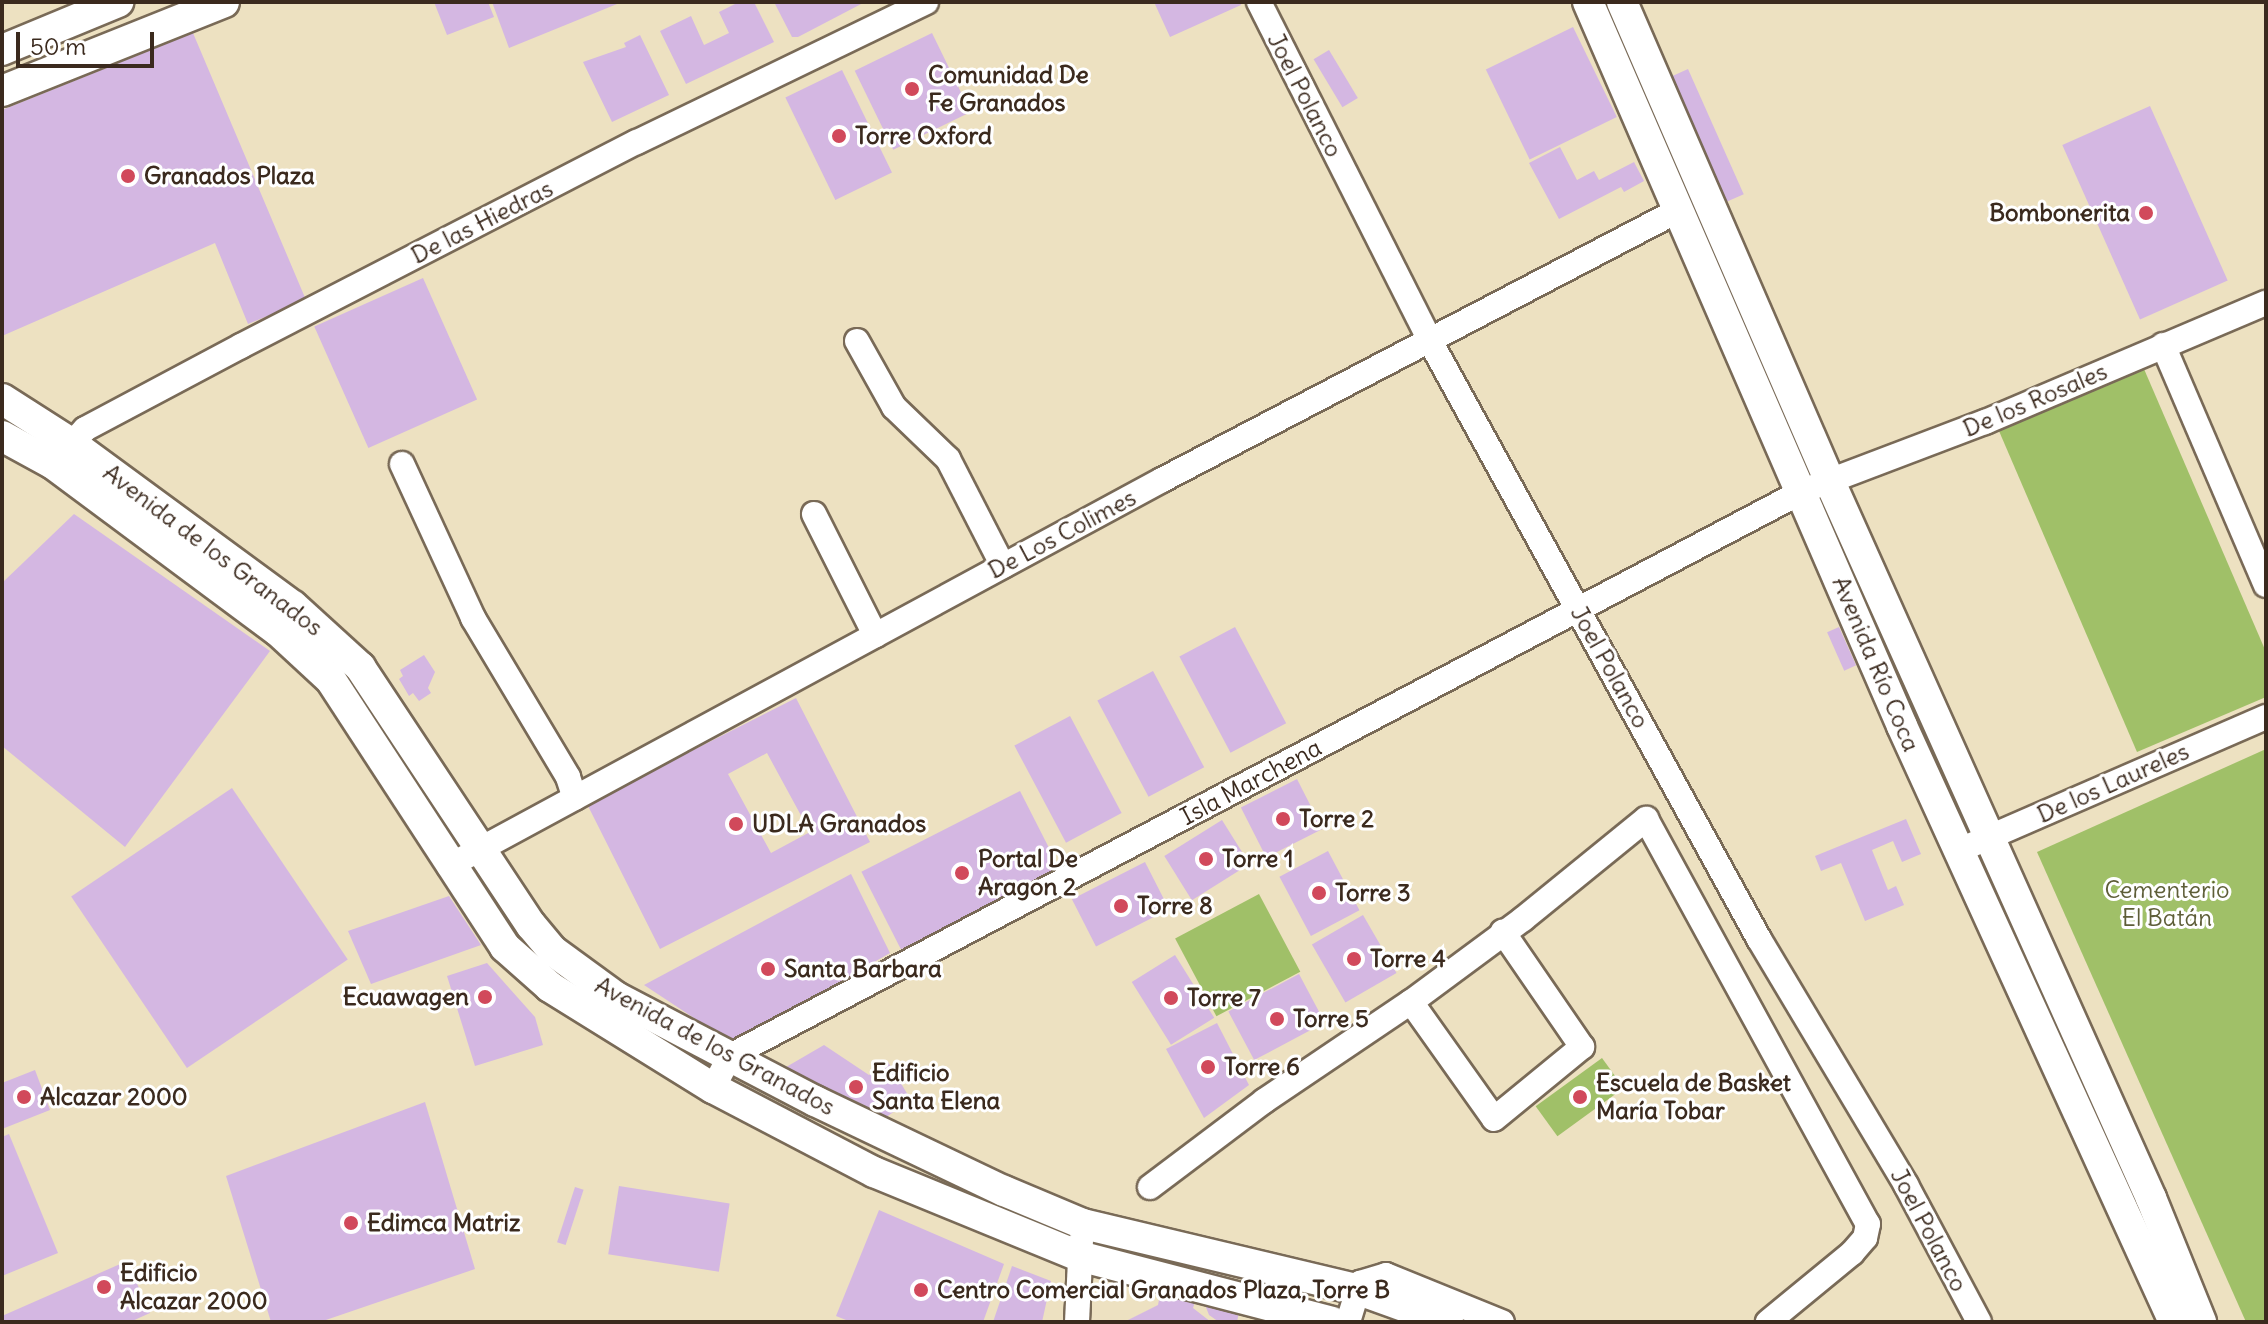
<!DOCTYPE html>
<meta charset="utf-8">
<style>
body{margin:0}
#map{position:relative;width:2268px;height:1324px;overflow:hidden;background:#ede1c1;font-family:Delius,sans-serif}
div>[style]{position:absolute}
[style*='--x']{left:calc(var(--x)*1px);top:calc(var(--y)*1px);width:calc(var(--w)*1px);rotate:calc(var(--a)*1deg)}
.green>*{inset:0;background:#a0c068;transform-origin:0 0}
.building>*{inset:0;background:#d4b7e2;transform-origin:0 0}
.roads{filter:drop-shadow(2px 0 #796a57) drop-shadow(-2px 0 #796a57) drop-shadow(0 2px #796a57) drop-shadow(0 -2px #796a57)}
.minor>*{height:24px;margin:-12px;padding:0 12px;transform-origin:12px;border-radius:12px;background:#fff}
.major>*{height:30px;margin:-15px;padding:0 15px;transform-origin:15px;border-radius:15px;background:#fff}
.dots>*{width:22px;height:22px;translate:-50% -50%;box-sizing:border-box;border:4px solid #fff;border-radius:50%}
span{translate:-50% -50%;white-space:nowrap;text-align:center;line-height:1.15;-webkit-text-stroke:6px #fff;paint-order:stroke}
.poi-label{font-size:24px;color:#3b2a1e;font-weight:700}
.left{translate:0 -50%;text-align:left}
.right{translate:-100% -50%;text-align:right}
.street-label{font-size:24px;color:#3b2a1e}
.park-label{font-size:24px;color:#5e5e38}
.frame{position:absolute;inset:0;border:4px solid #3b2a1e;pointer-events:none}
.scale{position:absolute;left:16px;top:32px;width:138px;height:36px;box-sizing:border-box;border:4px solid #3b2a1e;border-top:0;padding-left:10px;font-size:24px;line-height:28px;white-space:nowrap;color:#3b2a1e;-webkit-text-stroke:6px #fff;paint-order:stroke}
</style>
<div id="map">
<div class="green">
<i style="clip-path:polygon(2144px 369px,2266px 652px,2266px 697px,2137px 752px,1999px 431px)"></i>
<i style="clip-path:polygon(2266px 749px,2266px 1322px,2246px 1322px,2037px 852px)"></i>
<i style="left:1259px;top:894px;width:88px;height:95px;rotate:62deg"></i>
<i style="left:1602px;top:1058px;width:37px;height:82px;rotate:54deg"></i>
</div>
<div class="building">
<i style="clip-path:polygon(434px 2px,488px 2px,494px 17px,447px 35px)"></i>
<i style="clip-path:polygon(492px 2px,622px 2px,509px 48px)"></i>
<i style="clip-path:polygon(739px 2px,754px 2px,774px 42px,686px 84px,660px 31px,691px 16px,704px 45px,729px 33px,719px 12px)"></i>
<i style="clip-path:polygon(774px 2px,865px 2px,798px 37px,792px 37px)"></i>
<i style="clip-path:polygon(1154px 2px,1240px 2px,1241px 5px,1170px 37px)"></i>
<i style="left:1573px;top:27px;width:100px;height:97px;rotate:64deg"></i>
<i style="clip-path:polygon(193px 33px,306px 300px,248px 324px,215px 243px,2px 336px,2px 110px)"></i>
<i style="left:932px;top:33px;width:88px;height:86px;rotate:64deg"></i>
<i style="clip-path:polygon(640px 35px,669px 95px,612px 122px,583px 62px,626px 47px,624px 43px)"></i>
<i style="left:1329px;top:50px;width:56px;height:18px;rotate:59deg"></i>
<i style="left:1688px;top:69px;width:137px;height:20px;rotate:66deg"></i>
<i style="left:842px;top:70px;width:114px;height:63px;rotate:64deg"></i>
<i style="left:2150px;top:106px;width:191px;height:96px;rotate:66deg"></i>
<i style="clip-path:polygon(1560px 147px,1577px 180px,1594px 171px,1599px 180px,1634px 162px,1644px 181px,1624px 192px,1621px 187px,1559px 219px,1529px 163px)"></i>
<i style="left:423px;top:278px;width:133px;height:119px;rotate:66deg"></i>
<i style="clip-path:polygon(74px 514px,270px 651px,125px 847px,2px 746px,2px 583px)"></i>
<i style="left:1235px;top:627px;width:109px;height:63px;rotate:62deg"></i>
<i style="left:1839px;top:627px;width:42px;height:13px;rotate:66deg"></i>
<i style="clip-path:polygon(424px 655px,435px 672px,428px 688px,431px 693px,419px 701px,413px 693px,409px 696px,399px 679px,403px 676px,400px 670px)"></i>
<i style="left:1153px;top:671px;width:109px;height:63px;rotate:62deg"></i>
<i style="clip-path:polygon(evenodd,796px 698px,870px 842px,660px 949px,587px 804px,796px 698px,767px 753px,810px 832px,771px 853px,728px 774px,767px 753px)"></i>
<i style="left:1070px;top:716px;width:110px;height:63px;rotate:62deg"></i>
<i style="left:2230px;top:742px;width:6px;height:28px;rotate:72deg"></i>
<i style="left:1297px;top:779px;width:56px;height:63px;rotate:63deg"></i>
<i style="left:232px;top:788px;width:207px;height:194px;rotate:56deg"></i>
<i style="left:1020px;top:791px;width:87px;height:178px;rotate:63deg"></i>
<i style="clip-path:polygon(1906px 819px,1921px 854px,1902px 862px,1893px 841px,1872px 850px,1888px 890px,1896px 886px,1904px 905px,1865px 921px,1841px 863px,1821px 871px,1815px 856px)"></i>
<i style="left:1222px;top:820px;width:52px;height:68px;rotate:58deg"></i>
<i style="left:1328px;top:851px;width:67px;height:55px;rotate:62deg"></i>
<i style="left:1145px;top:862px;width:53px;height:82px;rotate:63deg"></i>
<i style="clip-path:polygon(851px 874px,890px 953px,732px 1043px,644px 985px)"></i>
<i style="clip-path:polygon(449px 896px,481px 945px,371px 984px,348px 931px)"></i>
<i style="left:1363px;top:915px;width:67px;height:59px;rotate:60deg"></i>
<i style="left:1175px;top:955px;width:74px;height:51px;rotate:58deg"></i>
<i style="clip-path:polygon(487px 963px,535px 1017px,543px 1045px,475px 1066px,447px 976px)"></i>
<i style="left:1299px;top:974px;width:55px;height:80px;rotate:62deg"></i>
<i style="clip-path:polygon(1217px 1023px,1249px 1085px,1204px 1118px,1166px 1049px)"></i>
<i style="clip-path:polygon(824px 1045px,869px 1075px,888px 1062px,911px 1100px,873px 1126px,781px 1070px)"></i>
<i style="clip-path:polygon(35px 1070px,50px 1110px,2px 1129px,2px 1083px)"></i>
<i style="clip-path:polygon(425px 1102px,475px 1269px,320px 1322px,271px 1322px,226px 1176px)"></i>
<i style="clip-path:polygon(9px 1134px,58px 1253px,2px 1276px,2px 1137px)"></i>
<i style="left:619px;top:1186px;width:112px;height:69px;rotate:9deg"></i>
<i style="left:575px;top:1187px;width:9px;height:58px;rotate:18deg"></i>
<i style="clip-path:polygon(879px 1210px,1004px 1264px,983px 1322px,851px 1322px,836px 1316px)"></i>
<i style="clip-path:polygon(127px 1261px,150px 1313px,130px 1322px,2px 1322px,2px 1316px)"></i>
<i style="clip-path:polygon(1012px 1266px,1051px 1281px,1042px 1322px,993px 1322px)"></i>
<i style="clip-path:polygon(1162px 1284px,1198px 1292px,1193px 1308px,1211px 1322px,1124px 1322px,1158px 1305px)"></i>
<i style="clip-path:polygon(1204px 1302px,1239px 1312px,1237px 1322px,1219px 1322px,1209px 1315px)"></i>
</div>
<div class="roads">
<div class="minor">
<i style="--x:1259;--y:2;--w:380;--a:63.2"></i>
<i style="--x:1430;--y:341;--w:683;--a:61.18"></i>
<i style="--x:1759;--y:939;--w:287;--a:59.1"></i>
<i style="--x:1906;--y:1185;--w:155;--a:61.9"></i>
<i style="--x:857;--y:341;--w:76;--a:60.7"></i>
<i style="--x:894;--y:407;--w:75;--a:43.9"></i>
<i style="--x:948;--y:459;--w:120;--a:62.8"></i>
<i style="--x:2163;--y:345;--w:261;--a:66.8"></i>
<i style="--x:59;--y:457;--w:38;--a:-47"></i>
<i style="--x:85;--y:429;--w:177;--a:-28"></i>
<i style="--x:241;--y:346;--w:445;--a:-27.3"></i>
<i style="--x:637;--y:142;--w:321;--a:-25.8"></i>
<i style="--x:402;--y:464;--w:170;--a:65.2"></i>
<i style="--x:473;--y:618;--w:185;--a:59.1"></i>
<i style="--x:568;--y:777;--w:22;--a:72"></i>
<i style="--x:814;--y:514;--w:136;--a:63.2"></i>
<i style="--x:1960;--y:850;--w:334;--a:-23.5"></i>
<i style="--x:449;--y:866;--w:811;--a:-28.43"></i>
<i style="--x:1162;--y:480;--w:583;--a:-27.58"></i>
<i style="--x:1411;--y:1002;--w:143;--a:54.6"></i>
<i style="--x:1494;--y:1119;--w:114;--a:-39.3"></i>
<i style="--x:1582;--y:1047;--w:140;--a:-124.5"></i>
<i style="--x:713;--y:1088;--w:36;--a:-62"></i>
<i style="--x:730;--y:1056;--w:1213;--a:-27.77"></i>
<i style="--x:1803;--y:491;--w:195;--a:-20.8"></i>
<i style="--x:1985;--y:422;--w:305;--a:-23"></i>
<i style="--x:1150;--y:1187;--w:143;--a:-37"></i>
<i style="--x:1264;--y:1101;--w:177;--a:-34"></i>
<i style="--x:1411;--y:1002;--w:139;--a:-36.5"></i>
<i style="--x:1523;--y:919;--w:159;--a:-39.1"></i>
<i style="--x:1646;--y:819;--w:462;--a:61.3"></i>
<i style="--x:1868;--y:1224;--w:14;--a:102"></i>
<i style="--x:1865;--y:1238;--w:20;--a:131"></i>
<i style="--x:1852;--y:1253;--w:109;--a:140.6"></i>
<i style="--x:1077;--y:1322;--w:81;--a:-87.2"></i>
<i style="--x:1348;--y:1322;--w:41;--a:-72.9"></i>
<i style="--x:1360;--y:1283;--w:27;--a:-17"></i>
<i style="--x:1386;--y:1275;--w:125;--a:22.1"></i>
</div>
<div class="major">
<i style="--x:1588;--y:2;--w:789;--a:66.55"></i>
<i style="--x:1902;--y:726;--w:655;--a:65.47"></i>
<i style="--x:1622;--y:2;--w:523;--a:66.57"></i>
<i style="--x:1830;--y:482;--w:785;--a:65.85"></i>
<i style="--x:2151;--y:1198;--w:134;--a:68"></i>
<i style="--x:2;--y:50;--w:126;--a:-22.5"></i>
<i style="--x:2;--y:91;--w:239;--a:-21.8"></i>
<i style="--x:2;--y:399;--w:82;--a:32.5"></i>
<i style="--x:71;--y:443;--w:275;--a:36.3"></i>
<i style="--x:293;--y:606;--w:91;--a:42.3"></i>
<i style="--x:360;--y:667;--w:310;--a:56.5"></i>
<i style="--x:531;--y:925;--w:34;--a:50"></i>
<i style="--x:553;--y:951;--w:78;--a:36.1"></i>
<i style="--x:616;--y:997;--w:225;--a:27.6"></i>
<i style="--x:815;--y:1101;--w:209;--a:25.5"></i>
<i style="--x:1004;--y:1191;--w:86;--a:22.7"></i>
<i style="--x:1083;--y:1224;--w:281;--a:13.4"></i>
<i style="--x:1356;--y:1289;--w:98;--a:19.7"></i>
<i style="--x:2;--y:436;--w:58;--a:28.8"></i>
<i style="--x:53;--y:464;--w:280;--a:36.6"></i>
<i style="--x:278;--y:631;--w:72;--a:42.8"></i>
<i style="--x:331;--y:680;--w:319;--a:56.9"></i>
<i style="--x:505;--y:947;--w:60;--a:41.6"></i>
<i style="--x:550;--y:987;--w:192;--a:31.8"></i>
<i style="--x:713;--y:1088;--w:182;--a:27.6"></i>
<i style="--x:874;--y:1172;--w:222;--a:22.3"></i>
<i style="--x:1079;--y:1256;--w:261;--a:14.6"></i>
</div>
</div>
<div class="dots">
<i style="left:912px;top:89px;background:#d1495b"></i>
<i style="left:839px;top:136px;background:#d1495b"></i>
<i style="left:128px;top:176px;background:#d1495b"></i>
<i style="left:2146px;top:213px;background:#d1495b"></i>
<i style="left:1283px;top:819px;background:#d1495b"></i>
<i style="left:736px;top:824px;background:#d1495b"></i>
<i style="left:1206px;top:859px;background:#d1495b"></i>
<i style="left:962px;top:873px;background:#d1495b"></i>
<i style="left:1319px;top:893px;background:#d1495b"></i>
<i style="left:1121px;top:906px;background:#d1495b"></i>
<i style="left:1354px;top:959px;background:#d1495b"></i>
<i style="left:768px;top:969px;background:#d1495b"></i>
<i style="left:485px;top:997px;background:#d1495b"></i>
<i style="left:1171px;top:998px;background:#d1495b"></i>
<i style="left:1277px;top:1019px;background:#d1495b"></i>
<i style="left:1208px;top:1067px;background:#d1495b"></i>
<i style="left:856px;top:1087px;background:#d1495b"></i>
<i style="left:24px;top:1097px;background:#d1495b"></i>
<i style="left:1580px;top:1097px;background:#d1495b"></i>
<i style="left:351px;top:1223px;background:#d1495b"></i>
<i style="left:104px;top:1287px;background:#d1495b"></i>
<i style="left:921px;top:1290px;background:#d1495b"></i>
</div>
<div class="poi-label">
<span class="left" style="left:928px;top:89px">Comunidad De<br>Fe Granados</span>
<span class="left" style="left:855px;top:136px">Torre Oxford</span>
<span class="left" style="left:144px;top:176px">Granados Plaza</span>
<span class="right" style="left:2130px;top:213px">Bombonerita</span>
<span class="left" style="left:1299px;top:819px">Torre 2</span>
<span class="left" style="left:752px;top:824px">UDLA Granados</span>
<span class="left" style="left:978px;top:873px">Portal De<br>Aragon 2</span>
<span class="left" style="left:1222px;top:859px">Torre 1</span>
<span class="left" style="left:1335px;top:893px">Torre 3</span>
<span class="left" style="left:1137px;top:906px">Torre 8</span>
<span class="left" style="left:1370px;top:959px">Torre 4</span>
<span class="left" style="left:784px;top:969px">Santa Barbara</span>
<span class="right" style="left:469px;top:997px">Ecuawagen</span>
<span class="left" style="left:1187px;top:998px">Torre 7</span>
<span class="left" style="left:1293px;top:1019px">Torre 5</span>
<span class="left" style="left:1224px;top:1067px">Torre 6</span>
<span class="left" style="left:872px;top:1087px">Edificio<br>Santa Elena</span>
<span class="left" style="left:1596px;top:1097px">Escuela de Basket<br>María Tobar</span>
<span class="left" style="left:40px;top:1097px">Alcazar 2000</span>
<span class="left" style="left:367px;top:1223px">Edimca Matriz</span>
<span class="left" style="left:120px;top:1287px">Edificio<br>Alcazar 2000</span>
<span class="left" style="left:937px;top:1290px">Centro Comercial Granados Plaza, Torre B</span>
</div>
<div class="street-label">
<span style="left:1305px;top:95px;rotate:63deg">Joel Polanco</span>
<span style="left:482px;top:222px;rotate:-27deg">De las Hiedras</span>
<span style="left:2035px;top:400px;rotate:-23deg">De los Rosales</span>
<span style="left:1062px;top:534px;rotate:-28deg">De Los Colimes</span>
<span style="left:213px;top:550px;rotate:37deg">Avenida de los Granados</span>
<span style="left:1876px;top:664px;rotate:67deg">Avenida Río Coca</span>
<span style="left:1610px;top:667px;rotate:61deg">Joel Polanco</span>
<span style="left:1251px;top:782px;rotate:-28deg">Isla Marchena</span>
<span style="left:2113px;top:783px;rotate:-24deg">De los Laureles</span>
<span style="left:715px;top:1046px;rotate:28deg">Avenida de los Granados</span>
<span style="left:1929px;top:1230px;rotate:62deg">Joel Polanco</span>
</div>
<div class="park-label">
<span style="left:2167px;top:904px">Cementerio<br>El Batán</span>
</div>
<div class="frame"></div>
<div class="scale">50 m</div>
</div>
